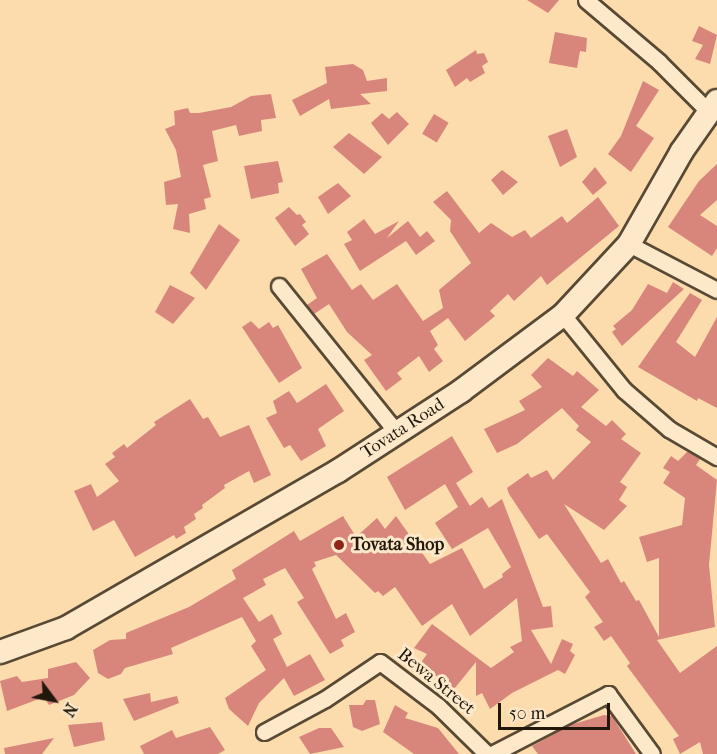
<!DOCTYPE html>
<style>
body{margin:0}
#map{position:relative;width:717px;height:754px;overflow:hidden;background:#fcdbad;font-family:"IM FELL French Canon",serif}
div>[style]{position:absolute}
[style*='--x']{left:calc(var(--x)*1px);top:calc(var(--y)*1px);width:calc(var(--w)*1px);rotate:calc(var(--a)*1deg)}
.building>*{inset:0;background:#d8867b;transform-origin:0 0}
.roads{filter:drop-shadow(2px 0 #584934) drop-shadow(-2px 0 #584934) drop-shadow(0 2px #584934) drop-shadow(0 -2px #584934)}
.street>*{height:15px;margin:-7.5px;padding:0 7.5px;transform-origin:7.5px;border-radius:7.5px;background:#fde8ca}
.secondary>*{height:22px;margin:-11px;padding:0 11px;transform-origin:11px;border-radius:11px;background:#fde8ca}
.dots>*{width:16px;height:16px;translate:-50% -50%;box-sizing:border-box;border:3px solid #fde8ca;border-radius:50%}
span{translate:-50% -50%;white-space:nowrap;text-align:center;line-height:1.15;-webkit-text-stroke:6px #fde8ca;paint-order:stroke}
.street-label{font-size:18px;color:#21180b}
.poi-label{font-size:18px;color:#21180b;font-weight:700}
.left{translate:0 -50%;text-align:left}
.north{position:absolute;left:24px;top:670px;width:60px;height:60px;-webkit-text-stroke:4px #fde8ca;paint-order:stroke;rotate:122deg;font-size:16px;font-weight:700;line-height:24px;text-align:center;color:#21180b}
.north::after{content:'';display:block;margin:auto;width:21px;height:27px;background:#21180b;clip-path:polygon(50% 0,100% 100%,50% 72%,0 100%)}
.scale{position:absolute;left:498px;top:703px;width:112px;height:27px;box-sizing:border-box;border:3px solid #21180b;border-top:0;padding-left:8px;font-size:18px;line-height:21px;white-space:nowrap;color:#21180b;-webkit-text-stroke:4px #fde8ca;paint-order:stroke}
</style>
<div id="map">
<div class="building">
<i style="clip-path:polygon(527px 0,559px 0,548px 13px)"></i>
<i style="clip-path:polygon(699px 26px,717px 35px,710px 64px,695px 59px,703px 45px,692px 41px)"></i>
<i style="clip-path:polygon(555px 32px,587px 38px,586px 52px,580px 51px,577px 68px,549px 63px)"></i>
<i style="clip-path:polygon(476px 50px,477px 54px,484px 53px,488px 62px,482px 66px,485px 73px,470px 82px,467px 78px,455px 87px,446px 70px)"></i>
<i style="clip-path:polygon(353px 64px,363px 70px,367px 81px,387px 78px,387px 91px,360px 94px,371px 104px,331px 109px,329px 99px,300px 116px,292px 100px,327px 83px,325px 67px)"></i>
<i style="clip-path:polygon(643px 81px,659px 90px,636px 126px,654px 138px,631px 172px,608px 154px,621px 136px)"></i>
<i style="clip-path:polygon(271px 94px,276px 118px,261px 120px,262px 131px,239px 136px,236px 125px,212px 131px,218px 161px,203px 165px,211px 197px,204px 199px,206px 209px,189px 214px,190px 233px,173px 229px,178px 204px,166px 205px,164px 182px,181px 177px,176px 150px,165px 129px,175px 125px,174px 111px,188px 108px,190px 113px,199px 113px,231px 107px,251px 96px)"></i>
<i style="clip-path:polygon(397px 112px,409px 124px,388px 145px,371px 123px,382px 113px,389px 119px)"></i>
<i style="left:434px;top:114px;width:17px;height:23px;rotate:31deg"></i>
<i style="clip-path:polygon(567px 129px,577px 157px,560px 167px,548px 136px)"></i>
<i style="clip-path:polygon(349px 133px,382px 157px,364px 174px,333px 147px)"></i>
<i style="clip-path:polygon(278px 161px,283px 182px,278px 183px,279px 193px,251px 199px,244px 166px)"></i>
<i style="clip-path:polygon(717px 164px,717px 200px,700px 215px,717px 226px,717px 248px,712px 256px,668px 227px,699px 181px)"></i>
<i style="clip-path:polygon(595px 167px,607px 183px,593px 195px,582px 182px)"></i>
<i style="clip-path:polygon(502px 170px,518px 182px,503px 195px,491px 180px)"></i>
<i style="clip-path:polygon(338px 183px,351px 196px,328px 214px,318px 197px)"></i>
<i style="clip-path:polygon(447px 191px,479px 233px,491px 223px,512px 237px,525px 230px,531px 238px,562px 216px,567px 223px,598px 197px,619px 226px,547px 285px,541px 276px,514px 301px,508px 294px,490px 311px,495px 316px,465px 341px,448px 318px,430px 331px,438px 345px,434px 349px,443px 361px,429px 372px,419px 356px,397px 373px,402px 379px,386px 391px,364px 360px,372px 355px,347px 332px,329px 304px,314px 314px,307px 305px,317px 298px,301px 269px,327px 254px,352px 290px,361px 284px,373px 300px,397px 284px,423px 321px,443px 308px,439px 290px,471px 263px,450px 231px,451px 220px,433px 202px)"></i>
<i style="clip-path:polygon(289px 207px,297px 215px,300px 214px,306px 222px,302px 225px,309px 234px,295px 246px,275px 218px)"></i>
<i style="clip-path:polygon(364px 219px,375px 234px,399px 221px,387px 238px,408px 221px,420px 237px,427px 231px,435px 241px,416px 255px,406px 241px,360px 271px,344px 244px,352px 240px,347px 232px)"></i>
<i style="clip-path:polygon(219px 224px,240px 240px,206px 290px,190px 273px)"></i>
<i style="clip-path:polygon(673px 282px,684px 289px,622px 346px,612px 332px,616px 329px,613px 326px,632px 310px,648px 284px,667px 293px)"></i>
<i style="clip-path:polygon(170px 285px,195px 298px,173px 324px,155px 312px)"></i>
<i style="clip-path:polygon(690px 293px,702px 300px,676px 342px,695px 357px,717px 317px,717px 408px,698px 398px,697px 401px,638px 367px)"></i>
<i style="clip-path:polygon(251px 321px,259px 329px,269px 322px,273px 328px,278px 325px,302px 368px,279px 383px,242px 327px)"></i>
<i style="clip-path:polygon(548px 358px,573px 376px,577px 371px,599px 390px,581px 407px,606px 426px,612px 420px,626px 434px,621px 439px,641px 453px,620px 482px,627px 487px,619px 500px,627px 506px,604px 530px,564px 504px,601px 563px,608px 559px,621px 583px,624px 581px,636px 601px,639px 600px,659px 637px,659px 558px,647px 562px,639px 537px,682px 525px,685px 498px,663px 483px,670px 472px,663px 468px,671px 456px,678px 461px,688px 451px,700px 459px,696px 465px,717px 480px,709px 565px,715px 627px,657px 640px,680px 673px,717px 646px,717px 754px,703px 754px,700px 742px,680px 754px,673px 739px,679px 736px,627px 666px,630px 663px,611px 636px,604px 641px,594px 627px,603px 622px,585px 597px,590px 592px,547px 534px,539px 539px,509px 494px,507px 488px,528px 473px,531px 478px,547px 470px,553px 480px,591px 442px,576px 430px,579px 426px,562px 408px,517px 444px,497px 453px,484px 429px,525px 410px,519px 401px,542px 387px,531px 375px)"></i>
<i style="clip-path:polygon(326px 384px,344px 411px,318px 429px,326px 446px,301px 461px,290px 445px,284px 448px,266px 418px,277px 413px,273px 401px,289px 391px,297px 403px)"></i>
<i style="clip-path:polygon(190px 399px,203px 419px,208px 417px,220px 437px,249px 425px,271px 475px,254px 483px,249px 471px,224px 485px,225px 488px,202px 505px,203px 508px,194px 514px,196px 519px,184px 527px,186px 533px,176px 539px,174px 535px,135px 557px,114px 520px,93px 531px,74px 491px,91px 484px,97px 497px,119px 481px,105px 464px,115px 457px,112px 453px,124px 444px,127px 448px,156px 425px,154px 422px)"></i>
<i style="clip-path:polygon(452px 436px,473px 472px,456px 483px,470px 506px,482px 497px,489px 508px,502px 499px,543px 607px,551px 606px,553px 627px,531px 630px,551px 664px,562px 639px,573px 644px,570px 651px,575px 655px,565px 674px,558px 670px,512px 693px,490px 709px,482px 693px,476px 696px,476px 662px,454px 689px,420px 664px,427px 654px,414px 648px,432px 624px,491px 668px,514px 652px,510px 647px,522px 641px,517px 598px,470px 636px,452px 604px,422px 626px,395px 587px,383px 596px,378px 591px,375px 593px,336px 555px,314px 562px,316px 566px,312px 569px,336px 619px,346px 613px,355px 632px,341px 640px,344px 646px,330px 654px,297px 602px,304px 598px,285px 568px,263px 579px,266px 585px,243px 598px,259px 622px,272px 614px,282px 634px,273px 639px,287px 667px,310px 654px,325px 680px,294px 696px,284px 678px,259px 703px,248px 726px,229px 709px,225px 698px,266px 670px,251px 646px,256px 641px,242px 617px,171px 648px,173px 654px,125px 668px,121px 674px,108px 679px,98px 673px,93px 650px,110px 640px,126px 639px,126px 633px,189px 607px,236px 579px,232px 570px,294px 531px,300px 541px,343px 516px,356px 537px,377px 518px,385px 529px,396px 516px,430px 564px,462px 548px,484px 589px,503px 577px,502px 574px,511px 567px,488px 528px,452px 549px,435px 523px,458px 507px,445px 484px,405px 510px,387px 477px)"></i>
<i style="clip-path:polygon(76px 662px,90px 678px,74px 695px,49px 705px,44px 697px,7px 711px,0 681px,17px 676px,22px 682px,48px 678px,48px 669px)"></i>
<i style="clip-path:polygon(150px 693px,151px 702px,177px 696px,179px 703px,134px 721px,123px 699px)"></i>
<i style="clip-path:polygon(366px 700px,375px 700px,380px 724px,362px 731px,353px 727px,349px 705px,363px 705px)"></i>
<i style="clip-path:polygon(395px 705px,408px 713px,405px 718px,438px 728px,459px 754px,414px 754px,383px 732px)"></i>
<i style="clip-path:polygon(604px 715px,612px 716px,636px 754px,538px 754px,532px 746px,570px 725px)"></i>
<i style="clip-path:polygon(102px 722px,105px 740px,74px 747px,68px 725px)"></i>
<i style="clip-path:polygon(210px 727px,225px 750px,218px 754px,144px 754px,140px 746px,172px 730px,176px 738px)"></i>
<i style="clip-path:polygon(319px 728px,331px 728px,344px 747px,310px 754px,299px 737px)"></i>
<i style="clip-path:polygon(54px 738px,42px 754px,5px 754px,4px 748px)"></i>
</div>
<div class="roads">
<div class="street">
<i style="--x:586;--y:0;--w:96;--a:40.3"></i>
<i style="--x:659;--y:62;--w:71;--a:45"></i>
<i style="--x:629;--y:244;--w:99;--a:27.6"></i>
<i style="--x:279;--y:286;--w:189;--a:51.2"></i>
<i style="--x:563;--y:315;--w:97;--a:50.9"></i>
<i style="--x:624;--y:390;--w:60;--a:40.9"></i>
<i style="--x:669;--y:429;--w:56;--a:30.3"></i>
<i style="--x:264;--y:732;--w:69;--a:-28.4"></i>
<i style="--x:325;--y:699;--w:66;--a:-33.9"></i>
<i style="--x:380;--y:662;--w:73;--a:37.2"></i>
<i style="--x:438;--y:706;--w:69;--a:44.4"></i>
<i style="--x:492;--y:754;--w:131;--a:-27.3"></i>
<i style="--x:608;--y:694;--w:74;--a:53.7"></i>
</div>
<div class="secondary">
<i style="--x:0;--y:652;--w:70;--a:-20"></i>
<i style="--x:66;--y:628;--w:314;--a:-30"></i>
<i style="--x:338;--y:471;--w:147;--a:-33"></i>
<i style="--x:461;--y:391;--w:127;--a:-36.7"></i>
<i style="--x:563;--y:315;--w:97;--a:-47.1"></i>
<i style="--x:629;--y:244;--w:107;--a:-60.3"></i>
<i style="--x:682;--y:151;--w:61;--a:-55"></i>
</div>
</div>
<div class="dots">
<i style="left:339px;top:545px;background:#8f2418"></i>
</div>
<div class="street-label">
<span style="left:403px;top:429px;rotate:-33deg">Tovata Road</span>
<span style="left:436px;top:682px;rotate:39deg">Bewa Street</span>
</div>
<div class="poi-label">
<span class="left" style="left:351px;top:545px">Tovata Shop</span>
</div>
<div class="north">N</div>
<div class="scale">50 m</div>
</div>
